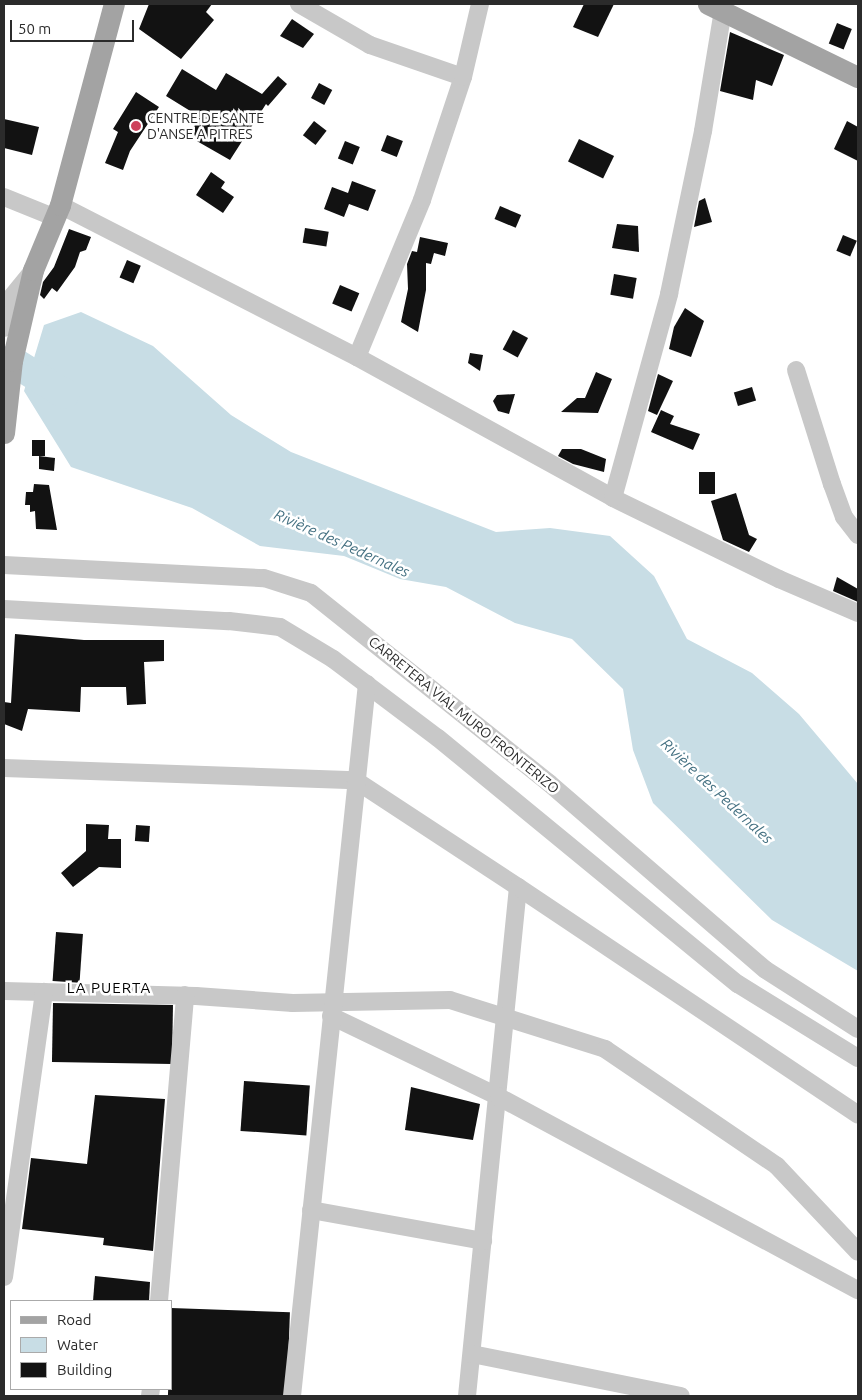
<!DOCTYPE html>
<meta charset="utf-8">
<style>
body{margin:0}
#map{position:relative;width:862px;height:1400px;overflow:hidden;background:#fff;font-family:Ubuntu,sans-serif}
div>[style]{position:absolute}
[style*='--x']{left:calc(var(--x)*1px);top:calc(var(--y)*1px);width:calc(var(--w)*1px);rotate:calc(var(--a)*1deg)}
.water>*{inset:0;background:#c8dde5}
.river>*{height:30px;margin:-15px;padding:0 15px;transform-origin:15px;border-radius:15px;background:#c8dde5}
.building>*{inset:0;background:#121212;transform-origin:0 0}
.minor>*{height:18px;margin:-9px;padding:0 9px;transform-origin:9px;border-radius:9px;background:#c8c8c8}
.major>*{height:21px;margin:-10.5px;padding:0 10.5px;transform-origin:10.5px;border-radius:10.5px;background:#a3a3a3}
.dots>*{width:14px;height:14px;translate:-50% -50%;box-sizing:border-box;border:2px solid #fff;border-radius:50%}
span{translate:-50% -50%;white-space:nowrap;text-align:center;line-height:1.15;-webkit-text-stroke:5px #fff;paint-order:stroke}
.poi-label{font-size:14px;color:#2b2b2b}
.left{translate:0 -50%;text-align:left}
.street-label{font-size:14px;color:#2b2b2b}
.water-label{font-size:15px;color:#457182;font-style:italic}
.neighbourhood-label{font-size:15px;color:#000;letter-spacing:1px}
.frame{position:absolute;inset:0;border:5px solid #2b2b2b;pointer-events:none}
.legend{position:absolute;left:10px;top:1300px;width:162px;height:90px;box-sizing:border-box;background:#fff;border:1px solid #aaa;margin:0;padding:6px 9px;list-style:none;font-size:15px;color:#2b2b2b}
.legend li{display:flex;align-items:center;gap:10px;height:25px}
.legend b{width:25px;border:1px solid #aaa}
.scale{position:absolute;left:10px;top:20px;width:124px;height:22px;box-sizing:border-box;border:2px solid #2b2b2b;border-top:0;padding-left:6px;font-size:15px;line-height:18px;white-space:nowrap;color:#2b2b2b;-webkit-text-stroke:4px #fff;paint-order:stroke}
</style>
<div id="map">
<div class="water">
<i style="clip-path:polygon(81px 312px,153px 346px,231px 415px,291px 452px,496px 532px,550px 528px,610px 536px,654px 576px,687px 639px,752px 673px,799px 714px,858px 784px,858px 971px,772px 920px,653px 803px,633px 750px,623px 689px,572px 639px,515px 623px,446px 587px,400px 579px,344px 556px,260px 546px,192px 508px,71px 467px,24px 391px,44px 325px)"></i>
</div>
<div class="river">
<i style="--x:4;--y:361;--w:8;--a:0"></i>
<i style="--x:12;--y:361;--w:62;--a:31.9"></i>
</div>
<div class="building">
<i style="clip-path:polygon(149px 4px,212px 4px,206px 12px,214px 20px,181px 59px,139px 29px)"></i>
<i style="clip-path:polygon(584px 4px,614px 4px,598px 37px,573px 27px)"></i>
<i style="clip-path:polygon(292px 19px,314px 34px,303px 48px,280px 36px)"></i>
<i style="left:837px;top:23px;width:16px;height:22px;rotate:22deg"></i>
<i style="clip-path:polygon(730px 32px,784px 55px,772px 86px,756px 80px,753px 100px,720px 91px)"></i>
<i style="clip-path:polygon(182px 69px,216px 90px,226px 73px,262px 94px,278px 76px,287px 84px,268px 106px,266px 104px,230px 160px,188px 136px,200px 117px,166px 96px)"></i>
<i style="left:319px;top:83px;width:15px;height:17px;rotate:28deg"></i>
<i style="clip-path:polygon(136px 92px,159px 107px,130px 151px,123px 170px,105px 163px,118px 132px,113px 129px)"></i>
<i style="clip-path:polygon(4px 119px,39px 127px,32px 155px,4px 148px)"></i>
<i style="left:314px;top:121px;width:16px;height:18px;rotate:38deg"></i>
<i style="clip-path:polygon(847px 121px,858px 127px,858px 161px,834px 149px)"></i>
<i style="left:387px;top:135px;width:17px;height:17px;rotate:21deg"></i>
<i style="left:579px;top:139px;width:39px;height:25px;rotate:26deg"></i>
<i style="left:345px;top:141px;width:16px;height:19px;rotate:22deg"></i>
<i style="clip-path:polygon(211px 172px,225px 182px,221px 188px,234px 197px,223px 213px,196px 195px)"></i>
<i style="clip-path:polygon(352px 181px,376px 190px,368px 211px,349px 204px,344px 217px,324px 209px,332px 187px,348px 193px)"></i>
<i style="clip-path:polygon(705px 198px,712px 222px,694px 227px,699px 201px)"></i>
<i style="left:500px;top:206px;width:23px;height:14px;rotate:23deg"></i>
<i style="clip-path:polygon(617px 224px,638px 226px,639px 252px,612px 248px)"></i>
<i style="left:305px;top:228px;width:24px;height:15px;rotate:9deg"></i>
<i style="clip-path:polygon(69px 229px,91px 237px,86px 250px,80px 252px,75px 267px,57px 292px,52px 288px,44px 299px,40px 295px,43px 282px,54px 267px)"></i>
<i style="left:843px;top:235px;width:15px;height:17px;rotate:23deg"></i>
<i style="clip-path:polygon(420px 237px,448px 243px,445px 256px,434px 253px,431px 264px,426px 263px,426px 290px,418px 332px,401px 322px,408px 289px,407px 264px,412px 251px,417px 252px)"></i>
<i style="left:127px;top:260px;width:15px;height:19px;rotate:23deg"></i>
<i style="left:614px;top:274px;width:23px;height:21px;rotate:10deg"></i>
<i style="left:340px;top:285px;width:21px;height:20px;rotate:23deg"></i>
<i style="clip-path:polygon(685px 308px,704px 321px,691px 357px,669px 349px,674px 327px)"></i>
<i style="left:513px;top:330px;width:17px;height:22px;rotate:28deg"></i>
<i style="clip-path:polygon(470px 353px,483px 355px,480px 371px,468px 363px)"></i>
<i style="clip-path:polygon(596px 372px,612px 379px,598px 413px,561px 412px,577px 398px,585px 398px)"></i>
<i style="clip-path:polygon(658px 374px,673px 381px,657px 415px,648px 411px)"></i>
<i style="left:752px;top:387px;width:14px;height:19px;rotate:73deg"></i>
<i style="clip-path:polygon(515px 394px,509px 414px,498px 411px,493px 401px,497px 395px)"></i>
<i style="clip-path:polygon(661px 410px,674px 416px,670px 424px,700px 434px,693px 450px,651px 432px)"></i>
<i style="left:32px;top:440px;width:13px;height:16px"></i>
<i style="clip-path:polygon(562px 449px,581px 449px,606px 459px,604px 472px,573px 464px,558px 456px)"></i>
<i style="clip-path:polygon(39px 456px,55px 458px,54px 471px,39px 469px)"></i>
<i style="left:699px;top:472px;width:16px;height:22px"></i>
<i style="clip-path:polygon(34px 484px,49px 485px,57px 530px,36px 529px,35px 511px,30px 512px,30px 505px,25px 505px,26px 492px,33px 492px)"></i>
<i style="clip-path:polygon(736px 493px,749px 535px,757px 539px,749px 552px,723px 540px,711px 501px)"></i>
<i style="clip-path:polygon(837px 577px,858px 589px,858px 602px,833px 591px)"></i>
<i style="clip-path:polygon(15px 634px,84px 640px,164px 640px,164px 661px,144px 662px,146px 704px,127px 705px,126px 687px,81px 687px,80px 712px,28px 709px,22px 731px,4px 724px,4px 702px,11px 703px)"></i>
<i style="clip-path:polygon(86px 824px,109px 825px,108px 839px,121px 839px,121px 868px,99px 867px,73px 887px,61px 873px,86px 851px)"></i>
<i style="left:136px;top:825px;width:14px;height:16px;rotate:4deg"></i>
<i style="left:56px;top:932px;width:27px;height:49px;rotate:4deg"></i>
<i style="left:53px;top:1003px;width:120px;height:59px;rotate:1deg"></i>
<i style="left:244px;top:1081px;width:66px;height:50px;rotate:4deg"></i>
<i style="clip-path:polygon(411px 1087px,480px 1104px,473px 1140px,405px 1130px)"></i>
<i style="clip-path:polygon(95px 1095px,165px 1099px,153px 1251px,103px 1245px,104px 1238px,22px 1229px,31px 1158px,87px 1164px)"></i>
<i style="clip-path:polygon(95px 1276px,150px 1282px,149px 1301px,93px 1301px)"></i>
<i style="left:171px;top:1308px;width:119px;height:88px;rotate:2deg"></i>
</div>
<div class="minor">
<i style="--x:299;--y:4;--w:82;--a:30"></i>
<i style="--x:370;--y:45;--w:98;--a:19"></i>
<i style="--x:4;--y:197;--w:56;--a:22"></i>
<i style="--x:60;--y:205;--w:334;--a:27.1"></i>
<i style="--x:357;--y:357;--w:292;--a:28.8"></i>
<i style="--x:613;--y:498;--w:185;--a:26"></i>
<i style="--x:779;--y:579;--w:86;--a:23.3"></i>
<i style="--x:4;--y:328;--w:30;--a:-78"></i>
<i style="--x:10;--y:299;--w:35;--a:-51"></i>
<i style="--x:357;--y:357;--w:170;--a:-67.5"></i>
<i style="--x:422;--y:200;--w:130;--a:-71.6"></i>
<i style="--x:463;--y:77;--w:75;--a:-76.9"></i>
<i style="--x:796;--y:370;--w:120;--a:72.5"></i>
<i style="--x:832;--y:484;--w:35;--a:70"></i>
<i style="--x:844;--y:517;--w:23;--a:52"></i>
<i style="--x:613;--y:498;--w:212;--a:-74.6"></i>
<i style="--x:669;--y:294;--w:167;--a:-78.2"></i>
<i style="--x:703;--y:131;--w:123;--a:-80.6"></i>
<i style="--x:4;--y:565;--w:260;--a:2.9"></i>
<i style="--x:264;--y:578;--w:49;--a:17.7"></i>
<i style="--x:311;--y:593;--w:305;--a:38.6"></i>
<i style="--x:549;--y:783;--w:286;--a:40.8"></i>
<i style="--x:766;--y:970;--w:109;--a:32.7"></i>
<i style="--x:4;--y:609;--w:225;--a:3.1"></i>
<i style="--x:229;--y:621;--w:51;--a:6.7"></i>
<i style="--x:280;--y:627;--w:62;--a:31.1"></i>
<i style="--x:333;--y:659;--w:131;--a:37"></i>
<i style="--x:438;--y:738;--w:388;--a:39.4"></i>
<i style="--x:738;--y:984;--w:141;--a:31.7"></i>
<i style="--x:4;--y:768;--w:351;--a:2"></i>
<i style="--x:355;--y:780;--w:195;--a:33.3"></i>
<i style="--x:518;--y:887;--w:512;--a:95.72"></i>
<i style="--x:518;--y:887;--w:409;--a:33.8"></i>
<i style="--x:4;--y:991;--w:192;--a:1.5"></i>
<i style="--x:196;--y:996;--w:97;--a:4.1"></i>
<i style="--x:293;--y:1003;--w:157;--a:-1.1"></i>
<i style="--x:450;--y:1000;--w:163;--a:17.5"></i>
<i style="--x:605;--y:1049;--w:208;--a:34.2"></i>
<i style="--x:777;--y:1166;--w:118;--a:46.7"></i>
<i style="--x:331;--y:1016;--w:187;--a:25.7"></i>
<i style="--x:499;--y:1097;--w:408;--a:28.3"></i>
<i style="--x:311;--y:1210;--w:175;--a:10.2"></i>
<i style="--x:4;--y:1277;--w:288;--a:-82"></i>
<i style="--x:159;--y:1301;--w:307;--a:-85.1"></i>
<i style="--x:472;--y:1354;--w:213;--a:11.4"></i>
<i style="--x:150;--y:1396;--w:7;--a:-82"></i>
<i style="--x:292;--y:1396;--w:716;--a:-83.99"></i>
</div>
<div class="major">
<i style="--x:708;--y:4;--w:167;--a:26"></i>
<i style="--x:4;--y:433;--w:72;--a:-83.7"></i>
<i style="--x:12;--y:361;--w:93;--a:-77"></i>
<i style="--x:33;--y:270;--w:70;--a:-67.4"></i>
<i style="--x:60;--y:205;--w:208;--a:-75"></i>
</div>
<div class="dots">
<i style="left:136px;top:126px;background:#ce425b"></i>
</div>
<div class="poi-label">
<span class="left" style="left:147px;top:126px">CENTRE DE SANTE<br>D'ANSE A PITRES</span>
</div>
<div class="street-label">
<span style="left:464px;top:715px;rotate:39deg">CARRETERA VIAL MURO FRONTERIZO</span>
</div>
<div class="water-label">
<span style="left:342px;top:543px;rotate:24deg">Rivière des Pedernales</span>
<span style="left:717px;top:791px;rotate:43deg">Rivière des Pedernales</span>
</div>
<div class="neighbourhood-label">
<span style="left:109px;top:988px">LA PUERTA</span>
</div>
<div class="frame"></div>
<ul class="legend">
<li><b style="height:6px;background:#a3a3a3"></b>Road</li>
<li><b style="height:14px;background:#c8dde5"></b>Water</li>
<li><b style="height:14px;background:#121212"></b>Building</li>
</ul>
<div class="scale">50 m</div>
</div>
